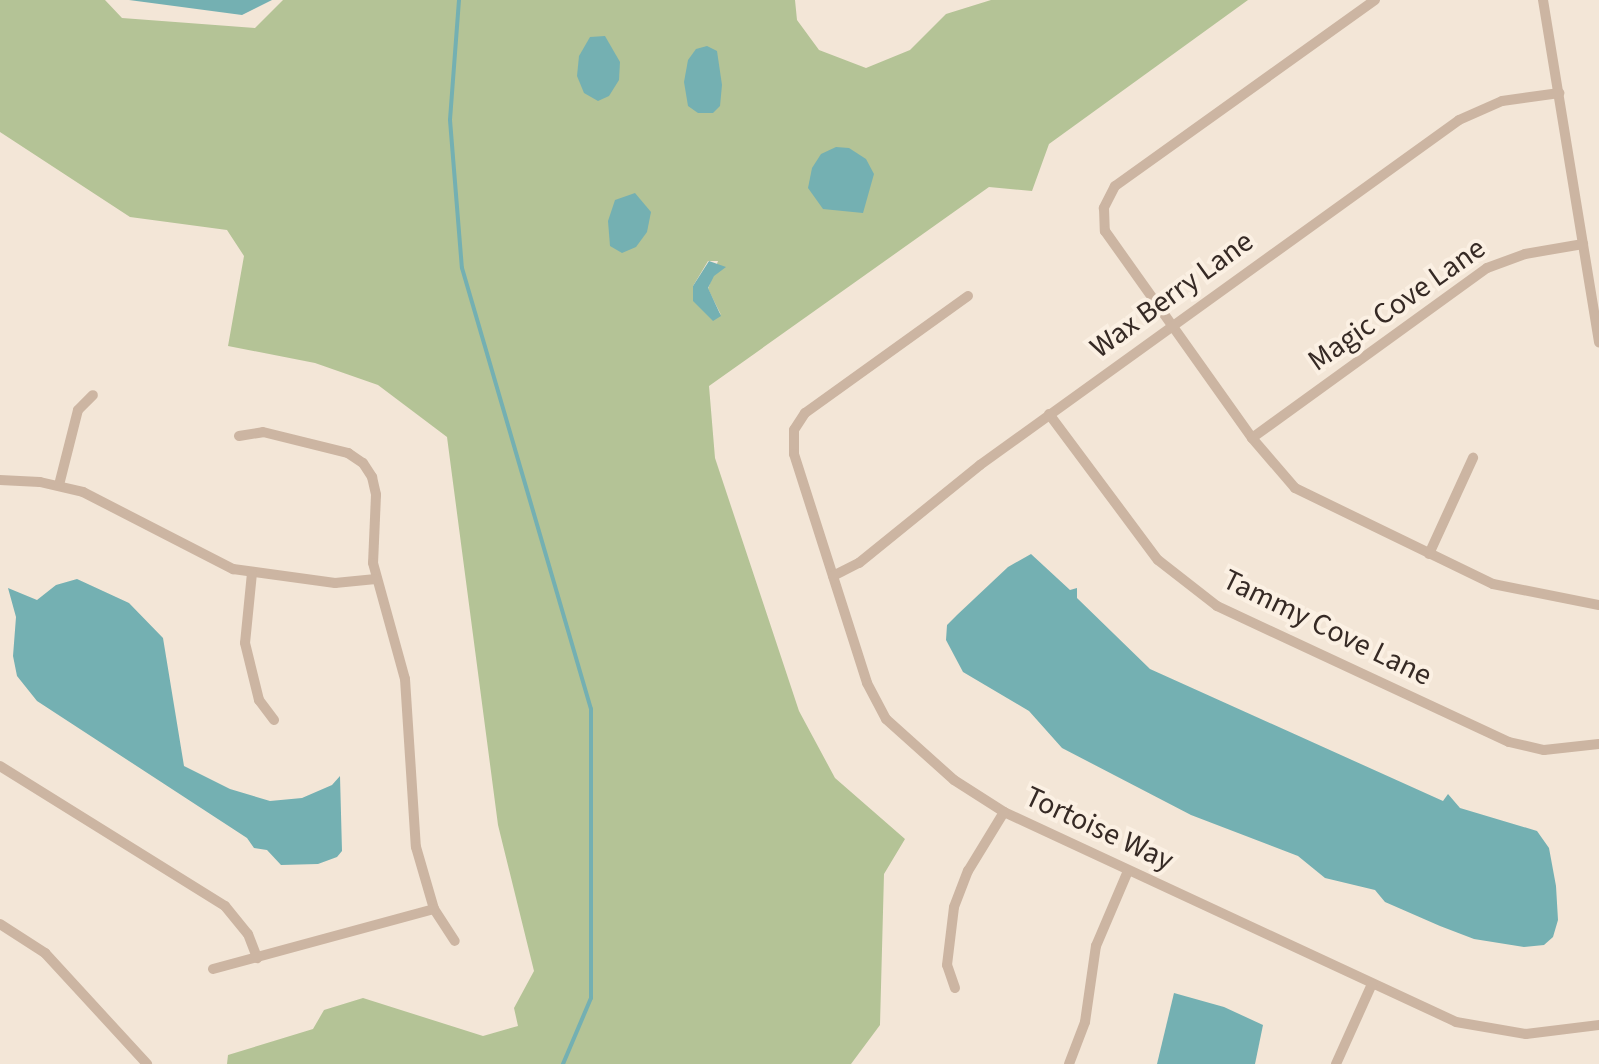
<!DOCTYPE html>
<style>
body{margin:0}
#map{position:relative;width:1599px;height:1064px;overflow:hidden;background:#f3e6d7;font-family:"Source Sans 3",sans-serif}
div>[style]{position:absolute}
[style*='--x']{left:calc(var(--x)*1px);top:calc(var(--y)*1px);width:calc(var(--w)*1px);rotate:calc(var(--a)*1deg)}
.green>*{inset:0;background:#b4c396}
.water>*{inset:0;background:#74b0b2}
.stream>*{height:4px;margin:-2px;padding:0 2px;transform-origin:2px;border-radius:2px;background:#74b0b2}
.street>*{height:10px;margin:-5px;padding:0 5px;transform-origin:5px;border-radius:5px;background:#ccb5a2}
span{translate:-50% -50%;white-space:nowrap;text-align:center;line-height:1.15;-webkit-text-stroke:8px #fbf0e3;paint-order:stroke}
.street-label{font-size:30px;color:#362a25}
</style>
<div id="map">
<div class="green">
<i style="clip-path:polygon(evenodd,0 0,105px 0,122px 18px,255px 28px,283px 0,795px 0,797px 20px,819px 50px,866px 68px,910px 50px,946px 14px,991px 0,1248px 0,1049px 144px,1032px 191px,989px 187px,709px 386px,715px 458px,799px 711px,835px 778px,905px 839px,884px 874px,880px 1025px,851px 1064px,227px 1064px,228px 1055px,313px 1029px,324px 1010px,363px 998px,483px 1036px,518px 1026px,514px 1008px,534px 971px,498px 825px,447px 437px,378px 385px,315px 363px,228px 346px,244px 256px,227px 230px,130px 217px,0 132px,0 0,708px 261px,718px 261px,708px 289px,721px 315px,693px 286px,708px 261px)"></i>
</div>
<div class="water">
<i style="clip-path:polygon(129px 0,272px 0,242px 15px)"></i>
<i style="clip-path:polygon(605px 36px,620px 62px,619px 80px,609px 96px,598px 101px,584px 93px,577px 76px,579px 56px,590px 37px)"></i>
<i style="clip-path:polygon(707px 46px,717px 51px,722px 85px,720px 106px,713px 113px,698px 113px,688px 106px,684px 82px,688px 60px,696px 49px)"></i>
<i style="clip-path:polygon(836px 147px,849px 148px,866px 159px,874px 174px,863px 213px,823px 209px,808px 188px,812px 168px,821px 154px)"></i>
<i style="clip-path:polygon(635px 193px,651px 212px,647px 232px,636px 247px,622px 253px,610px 246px,608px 221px,615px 200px)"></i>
<i style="clip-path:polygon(709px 261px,726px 267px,714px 276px,708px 288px,721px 316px,713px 321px,693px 301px,693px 286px)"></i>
<i style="clip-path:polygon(1031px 554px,1070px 590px,1077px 588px,1077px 598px,1150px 669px,1443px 801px,1448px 794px,1460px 808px,1537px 831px,1549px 848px,1556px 886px,1558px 920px,1553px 937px,1544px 945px,1524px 947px,1474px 939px,1440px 926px,1385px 902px,1375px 890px,1325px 878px,1298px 856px,1191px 815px,1062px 748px,1029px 711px,963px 672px,946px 640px,947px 625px,957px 615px,1008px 567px)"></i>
<i style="clip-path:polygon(77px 579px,129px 603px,163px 638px,184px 766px,230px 789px,270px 801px,302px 798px,332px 785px,340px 776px,342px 851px,337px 857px,318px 864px,281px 865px,267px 850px,254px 848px,247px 838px,37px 701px,17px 676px,13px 656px,16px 617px,8px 588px,37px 600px,56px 585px)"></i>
<i style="clip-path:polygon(1174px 993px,1224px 1007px,1263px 1025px,1255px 1064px,1157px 1064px)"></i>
</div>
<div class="stream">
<i style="--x:459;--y:0;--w:120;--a:94.3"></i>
<i style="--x:450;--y:120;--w:148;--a:85.4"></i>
<i style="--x:462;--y:268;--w:459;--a:73.7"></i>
<i style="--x:591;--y:709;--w:289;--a:90"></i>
<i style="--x:591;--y:998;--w:72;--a:113"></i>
</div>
<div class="street">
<i style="--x:1375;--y:0;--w:320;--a:144.4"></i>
<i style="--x:1115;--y:186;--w:25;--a:117"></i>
<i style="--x:1104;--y:208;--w:23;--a:88"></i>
<i style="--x:1105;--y:231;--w:254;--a:54.6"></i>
<i style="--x:1252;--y:438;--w:66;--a:49.3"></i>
<i style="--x:1295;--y:488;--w:220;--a:25.9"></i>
<i style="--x:1493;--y:584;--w:108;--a:11.2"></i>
<i style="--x:1543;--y:0;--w:347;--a:80.7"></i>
<i style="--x:968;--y:296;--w:201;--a:144.3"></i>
<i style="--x:805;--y:413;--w:20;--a:123"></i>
<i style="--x:794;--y:430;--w:24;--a:90"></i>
<i style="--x:794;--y:454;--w:240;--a:72.3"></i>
<i style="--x:867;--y:683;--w:41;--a:62.2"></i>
<i style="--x:886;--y:719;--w:91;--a:41.9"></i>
<i style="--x:954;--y:780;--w:59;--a:32.6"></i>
<i style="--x:1004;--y:812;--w:498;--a:24.9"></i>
<i style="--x:1456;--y:1022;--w:71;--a:9.7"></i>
<i style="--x:1526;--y:1034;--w:74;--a:-7"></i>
<i style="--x:1049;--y:414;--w:182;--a:53.3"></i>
<i style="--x:1158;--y:560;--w:75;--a:37.9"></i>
<i style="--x:1217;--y:606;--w:322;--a:25"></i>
<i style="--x:1509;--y:742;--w:36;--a:13"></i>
<i style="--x:1544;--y:750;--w:55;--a:-6.2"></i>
<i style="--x:239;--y:436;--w:24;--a:-9"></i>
<i style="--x:263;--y:432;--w:88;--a:13.9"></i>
<i style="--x:348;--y:453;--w:18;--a:34"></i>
<i style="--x:363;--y:463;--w:17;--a:57"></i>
<i style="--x:372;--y:477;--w:18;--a:77"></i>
<i style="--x:376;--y:495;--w:68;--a:92.5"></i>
<i style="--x:373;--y:563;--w:120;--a:74.6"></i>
<i style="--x:405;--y:679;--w:168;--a:86.3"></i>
<i style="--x:416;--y:847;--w:65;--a:73.8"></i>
<i style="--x:434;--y:909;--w:38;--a:57"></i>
<i style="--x:1252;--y:438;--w:290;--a:-35.9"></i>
<i style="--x:1487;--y:268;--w:40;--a:-20.2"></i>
<i style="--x:1525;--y:254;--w:59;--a:-9.8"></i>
<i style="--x:0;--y:480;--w:40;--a:2.9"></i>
<i style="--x:40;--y:482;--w:44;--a:13.1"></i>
<i style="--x:83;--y:492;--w:169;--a:27.2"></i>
<i style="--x:233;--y:569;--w:103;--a:7.8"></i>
<i style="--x:335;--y:583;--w:41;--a:-5.6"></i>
<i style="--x:59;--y:485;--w:77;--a:-75.8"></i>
<i style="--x:78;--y:410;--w:21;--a:-45"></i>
<i style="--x:1429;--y:554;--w:106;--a:-65.4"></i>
<i style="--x:252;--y:573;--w:70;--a:95.7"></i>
<i style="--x:245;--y:643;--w:59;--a:76.2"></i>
<i style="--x:259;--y:700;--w:25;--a:53"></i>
<i style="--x:833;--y:576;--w:29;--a:-27"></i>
<i style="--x:859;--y:563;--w:156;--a:-39"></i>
<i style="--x:980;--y:465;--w:590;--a:-35.76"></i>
<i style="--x:1459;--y:120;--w:47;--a:-23.8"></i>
<i style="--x:1502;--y:101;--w:58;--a:-8"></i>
<i style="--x:0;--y:766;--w:265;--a:31.9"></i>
<i style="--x:225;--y:906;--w:36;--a:51"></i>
<i style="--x:248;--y:934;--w:26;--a:69"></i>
<i style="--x:0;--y:924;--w:54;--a:32.8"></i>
<i style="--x:45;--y:953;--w:151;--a:47.4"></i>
<i style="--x:213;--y:969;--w:229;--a:-15.2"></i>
<i style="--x:955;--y:988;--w:24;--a:-109"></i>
<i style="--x:947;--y:965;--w:58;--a:-83.1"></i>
<i style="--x:954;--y:907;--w:39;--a:-69"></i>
<i style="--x:968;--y:871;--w:69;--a:-58.6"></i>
<i style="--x:1069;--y:1064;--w:45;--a:-69.1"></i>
<i style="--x:1085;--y:1022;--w:77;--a:-81.8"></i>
<i style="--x:1096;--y:946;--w:82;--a:-66.9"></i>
<i style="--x:1336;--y:1064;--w:88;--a:-65.8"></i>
</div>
<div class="street-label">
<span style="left:1172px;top:295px;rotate:-36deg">Wax Berry Lane</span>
<span style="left:1397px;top:305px;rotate:-35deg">Magic Cove Lane</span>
<span style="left:1327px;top:628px;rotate:26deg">Tammy Cove Lane</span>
<span style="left:1099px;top:829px;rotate:25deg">Tortoise Way</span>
</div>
</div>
